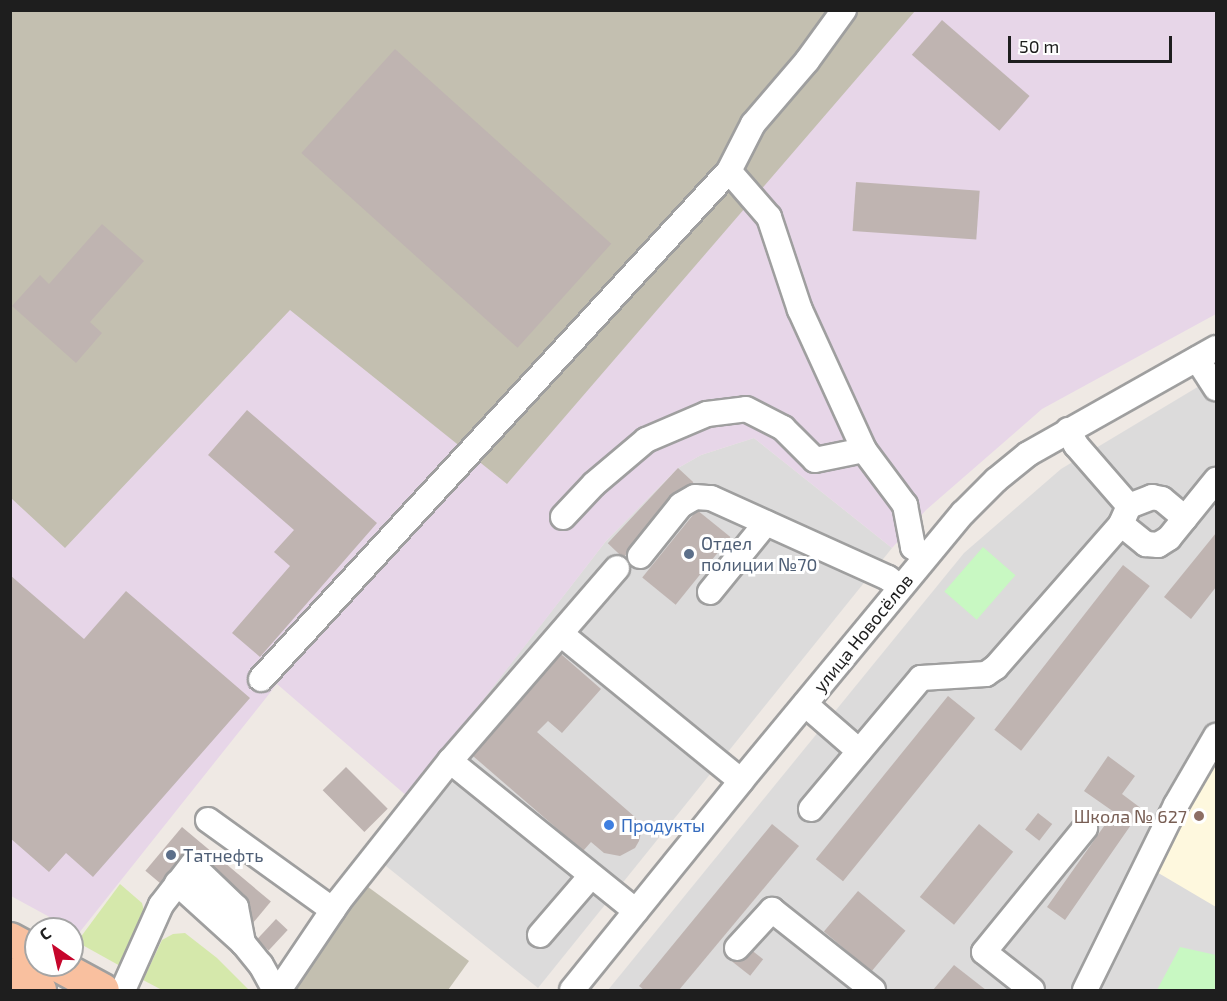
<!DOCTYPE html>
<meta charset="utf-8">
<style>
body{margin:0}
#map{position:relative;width:1227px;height:1001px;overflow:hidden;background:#efe9e4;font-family:"Exo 2",sans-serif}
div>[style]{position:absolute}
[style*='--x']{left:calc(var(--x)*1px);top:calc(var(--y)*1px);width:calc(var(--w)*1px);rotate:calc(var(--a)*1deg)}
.residential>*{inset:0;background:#dcdbdb}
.industrial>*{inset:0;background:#e7d6e8}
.education>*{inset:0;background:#fef8de}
.construction>*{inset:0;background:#c3bfb0}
.grass>*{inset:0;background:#d5e8ab}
.park>*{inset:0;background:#c8f8c2;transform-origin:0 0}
.building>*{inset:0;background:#bfb4b1;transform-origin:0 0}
.roads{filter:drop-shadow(2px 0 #9f9f9f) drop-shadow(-2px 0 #9f9f9f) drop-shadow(0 2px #9f9f9f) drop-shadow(0 -2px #9f9f9f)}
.minor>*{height:24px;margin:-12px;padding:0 12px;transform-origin:12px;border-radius:12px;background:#fff}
.major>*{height:32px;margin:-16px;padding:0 16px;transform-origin:16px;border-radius:16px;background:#f9c09f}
.dots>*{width:16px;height:16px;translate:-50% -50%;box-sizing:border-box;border:3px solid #fff;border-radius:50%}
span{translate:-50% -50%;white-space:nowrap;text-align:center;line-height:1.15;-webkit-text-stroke:6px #fff;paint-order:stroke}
.service-label{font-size:18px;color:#4e5e75}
.left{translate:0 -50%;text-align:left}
.street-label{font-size:18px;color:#1e1e1e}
.education-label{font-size:18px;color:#785e54}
.right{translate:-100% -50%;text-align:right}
.shop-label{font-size:18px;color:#366cbe}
.frame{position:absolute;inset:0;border:12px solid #1e1e1e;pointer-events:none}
.north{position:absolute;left:24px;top:917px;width:60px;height:60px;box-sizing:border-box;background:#fff;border:2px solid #a5a5a5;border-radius:50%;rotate:326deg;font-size:16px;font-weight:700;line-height:24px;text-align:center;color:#1e1e1e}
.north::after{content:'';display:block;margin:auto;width:21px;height:27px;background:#c6062c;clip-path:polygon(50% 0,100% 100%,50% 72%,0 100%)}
.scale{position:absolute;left:1008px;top:36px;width:164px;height:27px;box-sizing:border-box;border:3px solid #1e1e1e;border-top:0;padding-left:8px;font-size:18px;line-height:21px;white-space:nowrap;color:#1e1e1e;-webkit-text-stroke:4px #fff;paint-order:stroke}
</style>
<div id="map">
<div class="residential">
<i style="clip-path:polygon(1216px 376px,1216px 990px,608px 990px,964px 553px,1061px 469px)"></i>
<i style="clip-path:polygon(754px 438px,892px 548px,538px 988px,366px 850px,606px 541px,678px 468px,701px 455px)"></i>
</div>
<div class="industrial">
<i style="clip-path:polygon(10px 11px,1216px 11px,1216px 314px,1042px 409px,926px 510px,892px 548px,754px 438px,701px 455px,678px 468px,606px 541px,408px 797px,277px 684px,79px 933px,11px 896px)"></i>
</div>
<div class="education">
<i style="clip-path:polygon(1216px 750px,1216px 907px,1155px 871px)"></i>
</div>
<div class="construction">
<i style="clip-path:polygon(10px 11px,915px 11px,507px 484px,290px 310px,65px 548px,11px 498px)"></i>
<i style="clip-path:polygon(364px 884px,469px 961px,448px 990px,286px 990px)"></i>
</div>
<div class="grass">
<i style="clip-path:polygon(120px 884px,142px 903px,144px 911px,122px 967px,77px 942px)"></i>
<i style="clip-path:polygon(185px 933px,217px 958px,249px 990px,162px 990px,143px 980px,162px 940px,173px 934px)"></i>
</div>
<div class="park">
<i style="left:983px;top:547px;width:43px;height:59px;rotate:41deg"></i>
<i style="clip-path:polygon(1180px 947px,1216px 955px,1216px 990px,1157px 990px)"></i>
</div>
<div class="building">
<i style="left:942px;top:20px;width:116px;height:46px;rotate:41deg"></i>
<i style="left:395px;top:49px;width:291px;height:140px;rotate:42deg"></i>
<i style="left:856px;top:182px;width:124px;height:49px;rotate:4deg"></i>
<i style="clip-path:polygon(102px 224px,144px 261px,90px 322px,102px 333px,76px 363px,12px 306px,40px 275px,49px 284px)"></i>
<i style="clip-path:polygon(247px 410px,377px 523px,260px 657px,232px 633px,290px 566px,274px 552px,294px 530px,208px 455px)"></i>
<i style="left:678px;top:468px;width:21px;height:103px;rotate:43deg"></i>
<i style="left:697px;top:510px;width:43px;height:87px;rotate:39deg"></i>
<i style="clip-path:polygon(1216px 533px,1216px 587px,1191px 619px,1164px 597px)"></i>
<i style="left:1123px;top:565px;width:34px;height:209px;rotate:38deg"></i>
<i style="clip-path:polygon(10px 575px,84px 639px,126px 591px,250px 698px,93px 877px,66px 853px,49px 872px,10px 838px)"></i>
<i style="clip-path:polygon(554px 648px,601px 689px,562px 733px,548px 721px,537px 732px,635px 817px,641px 833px,639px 841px,635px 848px,620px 856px,604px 853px,591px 842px,583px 851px,466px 750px)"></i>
<i style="left:948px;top:696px;width:35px;height:210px;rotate:39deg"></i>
<i style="clip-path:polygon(1108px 756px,1135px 776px,1122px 794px,1142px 809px,1065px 920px,1047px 907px,1114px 812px,1084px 791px)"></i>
<i style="left:346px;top:767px;width:59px;height:33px;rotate:45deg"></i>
<i style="left:1038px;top:813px;width:18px;height:21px;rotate:38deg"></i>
<i style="clip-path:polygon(772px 824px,799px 846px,679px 990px,644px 990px,639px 986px)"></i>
<i style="left:979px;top:824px;width:44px;height:94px;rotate:39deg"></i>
<i style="left:182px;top:827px;width:116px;height:57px;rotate:40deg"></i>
<i style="left:858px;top:891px;width:62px;height:53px;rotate:40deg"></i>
<i style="left:276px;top:919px;width:16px;height:28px;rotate:43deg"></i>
<i style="left:745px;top:945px;width:23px;height:21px;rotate:38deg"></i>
<i style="clip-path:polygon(954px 965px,986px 990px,933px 990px)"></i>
</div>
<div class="roads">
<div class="minor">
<i style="--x:844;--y:10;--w:63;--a:126"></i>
<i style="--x:807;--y:61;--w:83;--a:130.6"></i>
<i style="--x:753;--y:124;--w:53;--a:117.1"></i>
<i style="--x:729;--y:171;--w:61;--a:49"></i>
<i style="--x:769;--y:217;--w:98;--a:71.6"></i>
<i style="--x:800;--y:310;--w:154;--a:65.4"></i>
<i style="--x:1197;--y:359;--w:35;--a:57"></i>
<i style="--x:1129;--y:506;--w:25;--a:-21"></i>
<i style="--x:1152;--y:497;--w:10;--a:11"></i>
<i style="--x:1162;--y:499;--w:30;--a:40"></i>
<i style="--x:563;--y:517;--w:45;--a:-46.8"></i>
<i style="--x:594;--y:484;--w:68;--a:-40.2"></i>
<i style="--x:646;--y:440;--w:66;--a:-23.1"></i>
<i style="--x:707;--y:414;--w:39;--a:-7"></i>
<i style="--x:746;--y:409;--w:42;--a:27.2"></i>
<i style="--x:783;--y:428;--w:45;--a:45"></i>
<i style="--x:815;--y:460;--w:50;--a:-11.5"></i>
<i style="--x:864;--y:450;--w:69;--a:53.3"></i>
<i style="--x:905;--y:505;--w:43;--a:79.2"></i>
<i style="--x:913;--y:547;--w:15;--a:37"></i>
<i style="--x:1121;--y:524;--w:32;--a:39"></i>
<i style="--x:1146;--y:544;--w:12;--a:5"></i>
<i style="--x:1158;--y:545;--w:13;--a:-32"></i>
<i style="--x:1169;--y:538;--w:75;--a:-51"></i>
<i style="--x:640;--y:556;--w:65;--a:-51.2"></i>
<i style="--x:681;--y:505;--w:16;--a:-30"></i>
<i style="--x:695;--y:497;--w:16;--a:4"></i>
<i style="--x:711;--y:498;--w:194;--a:24.3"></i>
<i style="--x:888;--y:578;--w:15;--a:37"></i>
<i style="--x:710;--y:592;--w:89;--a:-50.9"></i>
<i style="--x:561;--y:634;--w:232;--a:39.2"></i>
<i style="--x:261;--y:679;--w:691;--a:-47.35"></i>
<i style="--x:805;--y:704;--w:72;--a:41"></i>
<i style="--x:450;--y:761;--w:239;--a:38.9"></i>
<i style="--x:811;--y:809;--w:171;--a:-50"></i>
<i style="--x:921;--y:678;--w:65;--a:-3.5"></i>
<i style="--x:986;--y:674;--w:12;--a:-35"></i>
<i style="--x:996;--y:667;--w:190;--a:-48.8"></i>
<i style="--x:1121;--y:524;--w:20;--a:-66"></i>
<i style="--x:1129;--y:506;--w:81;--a:-131"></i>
<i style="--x:1076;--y:445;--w:17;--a:-118"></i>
<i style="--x:208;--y:820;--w:154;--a:35.8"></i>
<i style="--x:177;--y:883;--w:89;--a:42.3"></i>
<i style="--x:243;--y:943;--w:28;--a:51"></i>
<i style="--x:261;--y:965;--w:29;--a:61"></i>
<i style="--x:540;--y:935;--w:78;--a:-49.2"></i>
<i style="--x:737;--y:948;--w:52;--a:-47.4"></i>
<i style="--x:772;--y:910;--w:129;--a:38.4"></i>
<i style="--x:123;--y:990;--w:93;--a:-65.9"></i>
<i style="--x:161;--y:905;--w:51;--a:-52.2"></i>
<i style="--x:192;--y:865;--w:61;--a:43.7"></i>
<i style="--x:236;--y:907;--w:37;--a:79"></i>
<i style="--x:279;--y:990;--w:107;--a:-56"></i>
<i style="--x:339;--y:901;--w:179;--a:-51.6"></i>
<i style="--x:450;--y:761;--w:255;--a:-49.1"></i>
<i style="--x:572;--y:990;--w:269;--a:-51"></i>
<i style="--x:741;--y:781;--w:348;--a:-50.4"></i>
<i style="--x:963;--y:513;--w:47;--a:-45"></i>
<i style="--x:996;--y:480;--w:41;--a:-39.1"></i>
<i style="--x:1028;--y:454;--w:216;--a:-29.4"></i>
<i style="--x:1032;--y:990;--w:61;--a:-141.6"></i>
<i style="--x:984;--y:952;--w:160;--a:-50.8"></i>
<i style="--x:1085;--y:990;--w:206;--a:-63.8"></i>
<i style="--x:1176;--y:805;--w:80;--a:-59.9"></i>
</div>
<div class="major">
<i style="--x:10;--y:939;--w:30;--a:28"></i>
<i style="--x:57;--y:965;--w:52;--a:28.5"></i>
<i style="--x:10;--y:974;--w:34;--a:28"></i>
</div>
</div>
<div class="dots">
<i style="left:689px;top:554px;background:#5c6f8a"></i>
<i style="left:1199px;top:816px;background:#8d6e63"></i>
<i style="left:609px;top:825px;background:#3f7fe0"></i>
<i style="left:171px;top:855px;background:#5c6f8a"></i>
</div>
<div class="service-label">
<span class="left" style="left:701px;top:554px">Отдел<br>полиции №70</span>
<span class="left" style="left:183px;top:855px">Татнефть</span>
</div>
<div class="street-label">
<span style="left:863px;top:633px;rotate:-51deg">улица Новосёлов</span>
</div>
<div class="education-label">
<span class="right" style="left:1187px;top:816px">Школа № 627</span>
</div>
<div class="shop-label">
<span class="left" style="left:621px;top:825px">Продукты</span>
</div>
<div class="frame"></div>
<div class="north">С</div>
<div class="scale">50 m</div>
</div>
